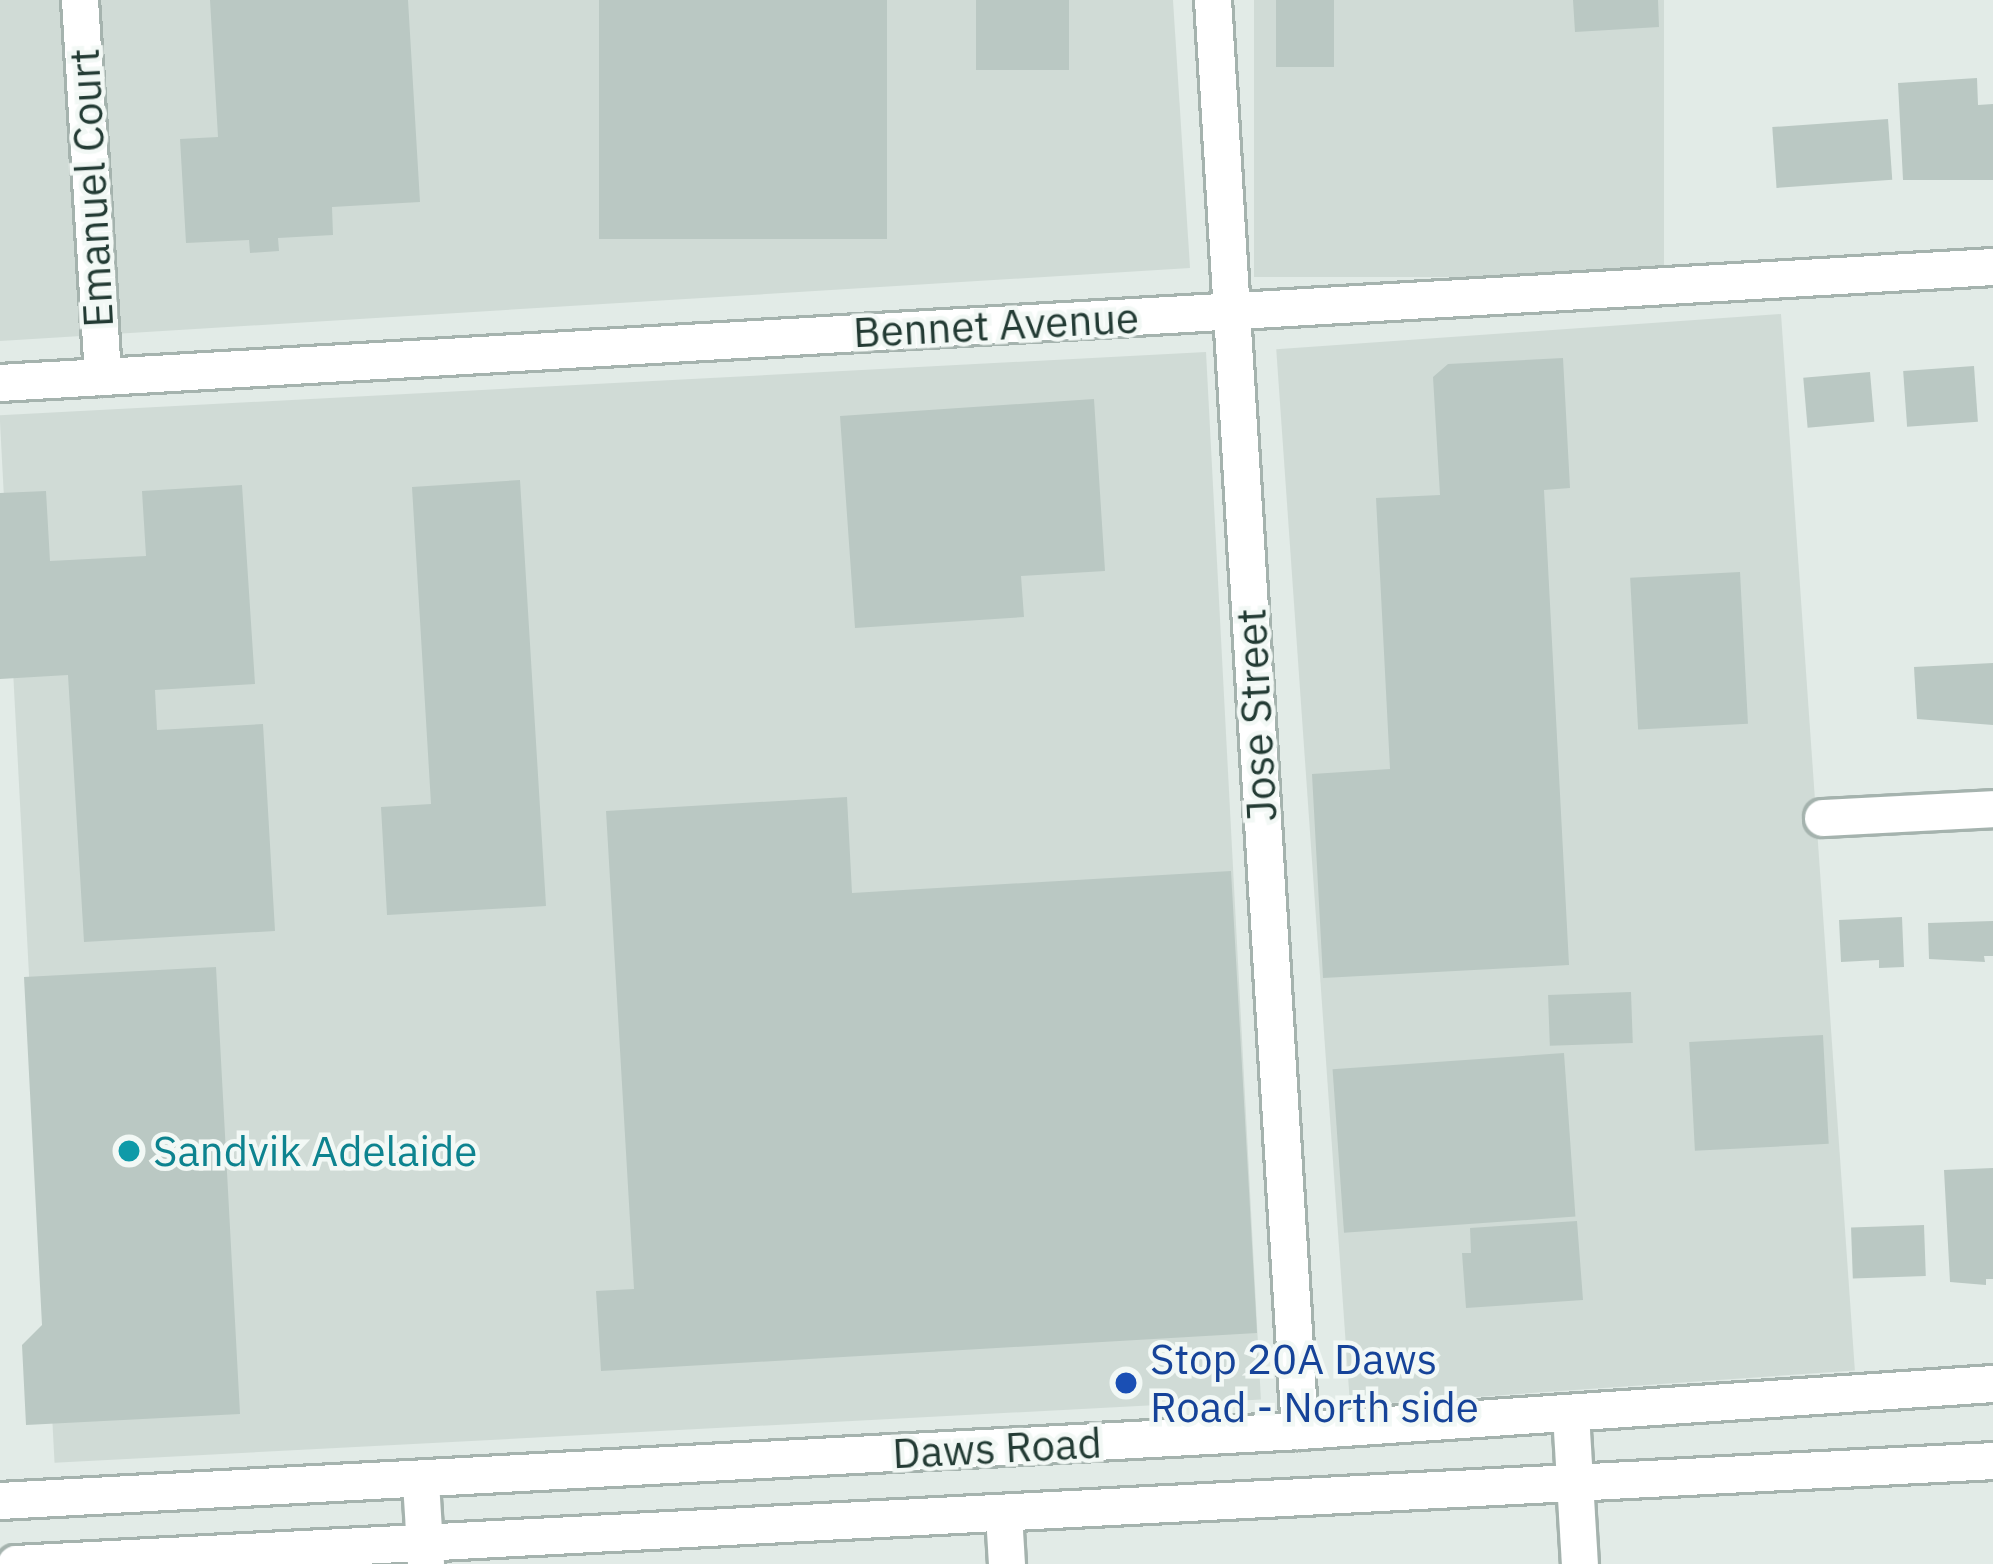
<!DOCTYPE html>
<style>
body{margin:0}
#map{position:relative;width:1993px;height:1564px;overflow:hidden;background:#e2ebe7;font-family:"IBM Plex Sans",sans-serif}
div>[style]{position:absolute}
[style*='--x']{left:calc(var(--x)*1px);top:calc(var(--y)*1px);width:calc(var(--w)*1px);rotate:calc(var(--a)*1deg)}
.built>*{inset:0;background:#d0dbd6;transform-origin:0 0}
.building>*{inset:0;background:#bac8c3;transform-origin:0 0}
.roads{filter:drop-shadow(3px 0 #a5b3ae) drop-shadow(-3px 0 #a5b3ae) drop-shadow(0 3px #a5b3ae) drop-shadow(0 -3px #a5b3ae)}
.minor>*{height:36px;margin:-18px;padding:0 18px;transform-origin:18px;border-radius:18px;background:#fff}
.tertiary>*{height:36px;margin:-18px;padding:0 18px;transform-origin:18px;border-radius:18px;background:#fff}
.secondary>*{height:36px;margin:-18px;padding:0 18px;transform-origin:18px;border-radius:18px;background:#fff}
.dots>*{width:33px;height:33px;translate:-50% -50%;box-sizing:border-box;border:6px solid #f2f8f5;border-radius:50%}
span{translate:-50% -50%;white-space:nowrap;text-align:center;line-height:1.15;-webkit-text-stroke:9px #f2f8f5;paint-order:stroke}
.street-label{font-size:42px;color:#233b34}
.culture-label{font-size:42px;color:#0d838f}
.left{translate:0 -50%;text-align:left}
.transit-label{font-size:42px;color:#164399}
</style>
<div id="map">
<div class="built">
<i style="clip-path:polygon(0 0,1173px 0,1190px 268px,0 341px)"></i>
<i style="left:1254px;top:0;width:410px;height:277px"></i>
<i style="left:1781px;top:314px;width:1059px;height:506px;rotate:86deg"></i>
<i style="left:1206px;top:352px;width:1049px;height:1208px;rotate:87deg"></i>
</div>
<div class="building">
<i style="clip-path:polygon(210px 0,408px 0,420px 202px,332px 207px,333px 235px,278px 238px,279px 251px,250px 253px,249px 240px,186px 243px,180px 139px,218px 137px)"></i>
<i style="left:599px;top:0;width:288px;height:239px"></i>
<i style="left:976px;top:0;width:93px;height:70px"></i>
<i style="left:1276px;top:0;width:58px;height:67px"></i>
<i style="clip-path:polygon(1573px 0,1658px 0,1659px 27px,1575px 32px)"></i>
<i style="clip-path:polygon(1977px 78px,1978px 105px,1993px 104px,1993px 180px,1903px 180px,1898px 83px)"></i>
<i style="left:1888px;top:119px;width:61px;height:116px;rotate:86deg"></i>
<i style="clip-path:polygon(1563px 358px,1570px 488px,1544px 490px,1569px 965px,1323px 978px,1312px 774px,1390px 769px,1376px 498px,1440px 495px,1433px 377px,1448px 364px)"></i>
<i style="left:1974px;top:366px;width:56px;height:71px;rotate:86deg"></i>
<i style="left:1870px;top:372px;width:50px;height:67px;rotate:85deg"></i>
<i style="clip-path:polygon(1094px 399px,1105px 571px,1021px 576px,1024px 617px,855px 628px,840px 416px)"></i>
<i style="clip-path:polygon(520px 480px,546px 906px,387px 915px,381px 807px,431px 804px,412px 487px)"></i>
<i style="clip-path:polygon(242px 485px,255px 684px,155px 690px,157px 730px,263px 724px,275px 931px,84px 942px,68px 675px,0 679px,0 493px,46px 491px,50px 561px,146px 556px,142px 491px)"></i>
<i style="left:1740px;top:572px;width:152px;height:110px;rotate:87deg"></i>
<i style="clip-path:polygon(1993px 663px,1993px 725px,1917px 719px,1914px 667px)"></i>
<i style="clip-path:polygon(847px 797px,852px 893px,1231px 871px,1257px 1333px,601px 1371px,596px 1291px,634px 1289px,606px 811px)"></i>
<i style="clip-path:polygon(1902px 917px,1904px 967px,1879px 968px,1879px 960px,1841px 962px,1839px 920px)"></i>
<i style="clip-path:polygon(1993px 921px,1993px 956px,1984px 956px,1985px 962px,1929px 959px,1928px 923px)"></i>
<i style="clip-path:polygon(216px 967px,240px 1414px,26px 1425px,22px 1345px,42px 1325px,24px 977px)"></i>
<i style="left:1631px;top:992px;width:51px;height:83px;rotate:88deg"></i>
<i style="left:1823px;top:1035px;width:109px;height:134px;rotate:87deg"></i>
<i style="left:1564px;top:1053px;width:164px;height:232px;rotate:86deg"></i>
<i style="clip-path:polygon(1993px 1168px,1993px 1279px,1986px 1279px,1986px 1285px,1950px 1282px,1944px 1170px)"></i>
<i style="clip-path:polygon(1577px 1221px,1583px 1300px,1466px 1308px,1462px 1253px,1471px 1253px,1470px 1228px)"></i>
<i style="left:1924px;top:1225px;width:51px;height:73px;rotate:88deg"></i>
</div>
<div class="roads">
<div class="minor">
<i style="--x:80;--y:0;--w:378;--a:86.5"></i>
<i style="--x:1213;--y:0;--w:1434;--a:86.52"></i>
<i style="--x:0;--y:383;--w:1996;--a:-3.33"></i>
<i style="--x:1823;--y:818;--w:170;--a:-3"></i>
<i style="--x:421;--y:1482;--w:82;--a:86.5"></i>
<i style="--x:1004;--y:1514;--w:50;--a:86.6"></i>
</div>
<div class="tertiary">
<i style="--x:1571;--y:1414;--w:150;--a:86.6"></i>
</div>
<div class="secondary">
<i style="--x:0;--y:1501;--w:1302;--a:-3.08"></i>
<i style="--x:1300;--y:1431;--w:695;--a:-3.88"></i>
<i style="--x:16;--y:1564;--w:1980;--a:-2.98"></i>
</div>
</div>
<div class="dots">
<i style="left:129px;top:1151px;background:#0f9aa8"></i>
<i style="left:1126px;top:1383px;background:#1a4fb4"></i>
</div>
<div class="street-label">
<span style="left:91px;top:188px;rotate:-93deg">Emanuel Court</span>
<span style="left:996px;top:325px;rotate:-3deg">Bennet Avenue</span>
<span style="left:1256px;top:715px;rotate:-93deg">Jose Street</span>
<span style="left:997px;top:1448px;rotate:-3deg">Daws Road</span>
</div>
<div class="culture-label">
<span class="left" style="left:153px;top:1151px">Sandvik Adelaide</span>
</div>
<div class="transit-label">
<span class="left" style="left:1150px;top:1383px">Stop 20A Daws<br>Road - North side</span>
</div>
</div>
